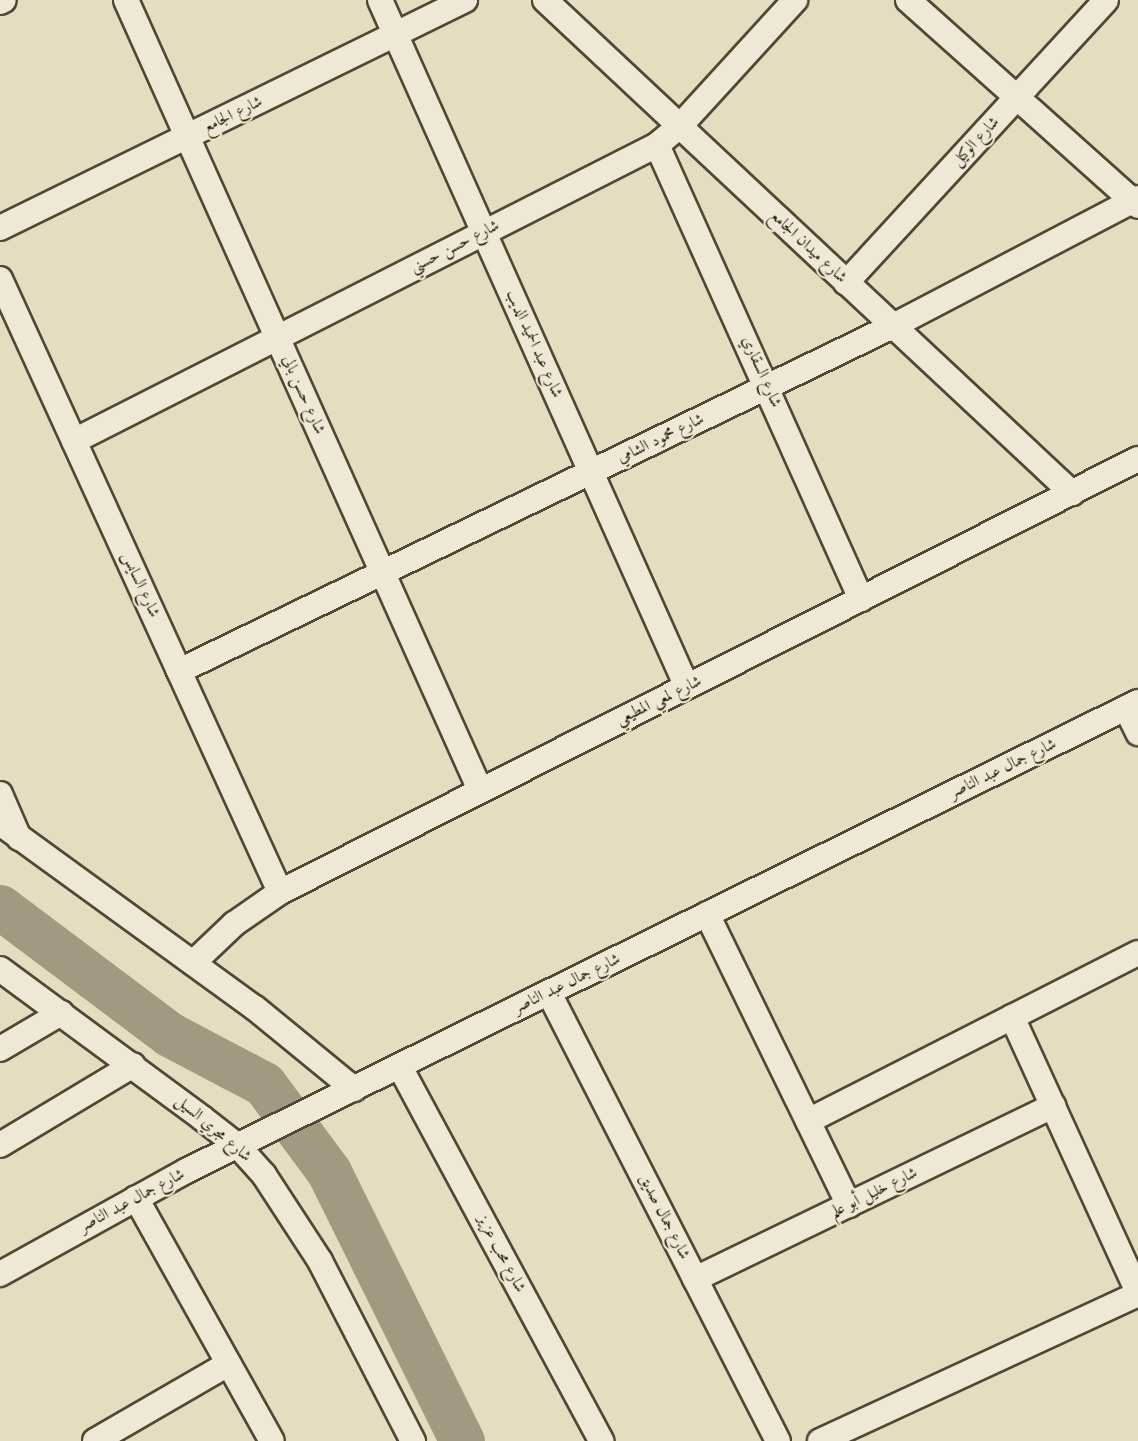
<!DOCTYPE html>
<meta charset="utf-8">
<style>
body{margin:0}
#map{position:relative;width:1138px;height:1441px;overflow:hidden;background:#e5ddbf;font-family:"Old Standard TT",Amiri,serif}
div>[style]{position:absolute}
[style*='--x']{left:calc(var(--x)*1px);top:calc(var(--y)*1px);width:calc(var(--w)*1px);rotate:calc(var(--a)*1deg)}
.river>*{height:45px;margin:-22.5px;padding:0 22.5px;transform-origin:22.5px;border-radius:22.5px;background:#a29981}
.roads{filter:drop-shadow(2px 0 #504736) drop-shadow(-2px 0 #504736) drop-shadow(0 2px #504736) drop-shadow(0 -2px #504736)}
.minor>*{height:24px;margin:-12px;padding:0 12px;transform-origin:12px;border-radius:12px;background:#eee9d5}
span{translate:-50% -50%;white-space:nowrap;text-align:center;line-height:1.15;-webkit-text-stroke:4.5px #eee9d5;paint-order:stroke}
.street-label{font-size:16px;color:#1f1508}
</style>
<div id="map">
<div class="river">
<i style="--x:0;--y:907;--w:211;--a:36.9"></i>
<i style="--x:169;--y:1034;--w:107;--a:27.8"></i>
<i style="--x:264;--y:1084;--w:109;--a:53.5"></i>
<i style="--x:329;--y:1172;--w:300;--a:63.7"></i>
</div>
<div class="roads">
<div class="minor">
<i style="--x:126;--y:0;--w:866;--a:65.86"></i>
<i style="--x:380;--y:0;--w:752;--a:65.92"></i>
<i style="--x:545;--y:0;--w:722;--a:43.09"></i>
<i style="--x:908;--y:0;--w:309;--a:41.8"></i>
<i style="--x:0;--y:2;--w:4;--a:-27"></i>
<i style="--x:657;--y:145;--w:498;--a:65.8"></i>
<i style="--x:0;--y:228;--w:518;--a:-26.12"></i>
<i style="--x:0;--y:279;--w:674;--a:65.45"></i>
<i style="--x:846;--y:283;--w:384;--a:-47.4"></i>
<i style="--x:74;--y:441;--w:654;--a:-26.92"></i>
<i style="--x:657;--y:145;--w:30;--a:-40"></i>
<i style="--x:680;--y:126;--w:171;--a:-47.6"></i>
<i style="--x:179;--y:671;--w:793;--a:-25.79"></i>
<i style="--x:893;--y:326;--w:276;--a:-27.6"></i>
<i style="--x:1126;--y:708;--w:28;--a:64"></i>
<i style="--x:0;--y:794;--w:48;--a:66.6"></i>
<i style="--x:0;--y:823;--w:315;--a:36"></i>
<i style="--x:255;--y:1008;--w:128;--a:39.3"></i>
<i style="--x:707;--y:914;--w:324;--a:64"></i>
<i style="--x:193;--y:963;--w:57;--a:-43.6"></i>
<i style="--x:234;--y:924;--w:56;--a:-34.8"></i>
<i style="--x:280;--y:892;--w:961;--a:-26.78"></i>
<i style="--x:0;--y:969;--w:251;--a:36.4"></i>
<i style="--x:202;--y:1118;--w:46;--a:37.9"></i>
<i style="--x:238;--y:1146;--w:39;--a:48"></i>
<i style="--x:264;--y:1175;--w:103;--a:56.9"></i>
<i style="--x:320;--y:1261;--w:203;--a:62.7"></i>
<i style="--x:549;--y:993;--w:503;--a:62.93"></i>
<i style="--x:1012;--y:1017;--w:302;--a:65.4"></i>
<i style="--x:0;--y:1049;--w:71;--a:-30.5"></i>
<i style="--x:400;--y:1067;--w:425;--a:61.7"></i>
<i style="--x:808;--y:1121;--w:370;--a:-27"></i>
<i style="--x:0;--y:1145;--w:155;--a:-31"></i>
<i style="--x:136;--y:1198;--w:278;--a:60.8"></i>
<i style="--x:0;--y:1274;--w:213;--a:-29"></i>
<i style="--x:186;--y:1171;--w:1061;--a:-26.23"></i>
<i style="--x:695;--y:1279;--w:398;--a:-25.8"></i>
<i style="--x:95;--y:1441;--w:154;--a:-30.1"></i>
<i style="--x:820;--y:1441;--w:350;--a:-24.8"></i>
</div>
</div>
<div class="street-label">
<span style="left:233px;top:115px;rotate:-26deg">شارع الجامع</span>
<span style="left:976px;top:142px;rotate:-47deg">شارع الوكيل</span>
<span style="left:455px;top:247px;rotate:-27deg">شارع حسن حسني</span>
<span style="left:808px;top:247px;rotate:43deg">شارع ميدان الجامع</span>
<span style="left:534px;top:344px;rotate:66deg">شارع عبد الحميد الديب</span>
<span style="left:761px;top:372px;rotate:66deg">شارع السقاري</span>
<span style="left:303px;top:395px;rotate:66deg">شارع حسن بالي</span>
<span style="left:661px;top:439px;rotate:-26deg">شارع محمود الشامي</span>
<span style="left:140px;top:585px;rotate:65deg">شارع السايس</span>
<span style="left:659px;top:701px;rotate:-26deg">شارع لمعي المطيعي</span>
<span style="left:1003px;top:769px;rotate:-26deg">شارع جمال عبد الناصر</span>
<span style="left:567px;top:984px;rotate:-26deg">شارع جمال عبد الناصر</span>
<span style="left:213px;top:1129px;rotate:40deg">شارع مجري السيل</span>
<span style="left:874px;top:1193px;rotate:-26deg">شارع خليل أبو علم</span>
<span style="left:132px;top:1201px;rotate:-28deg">شارع جمال عبد الناصر</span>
<span style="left:664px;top:1217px;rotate:63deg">شارع جمال صديق</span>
<span style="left:501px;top:1254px;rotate:62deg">شارع محب عزيز</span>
</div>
</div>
